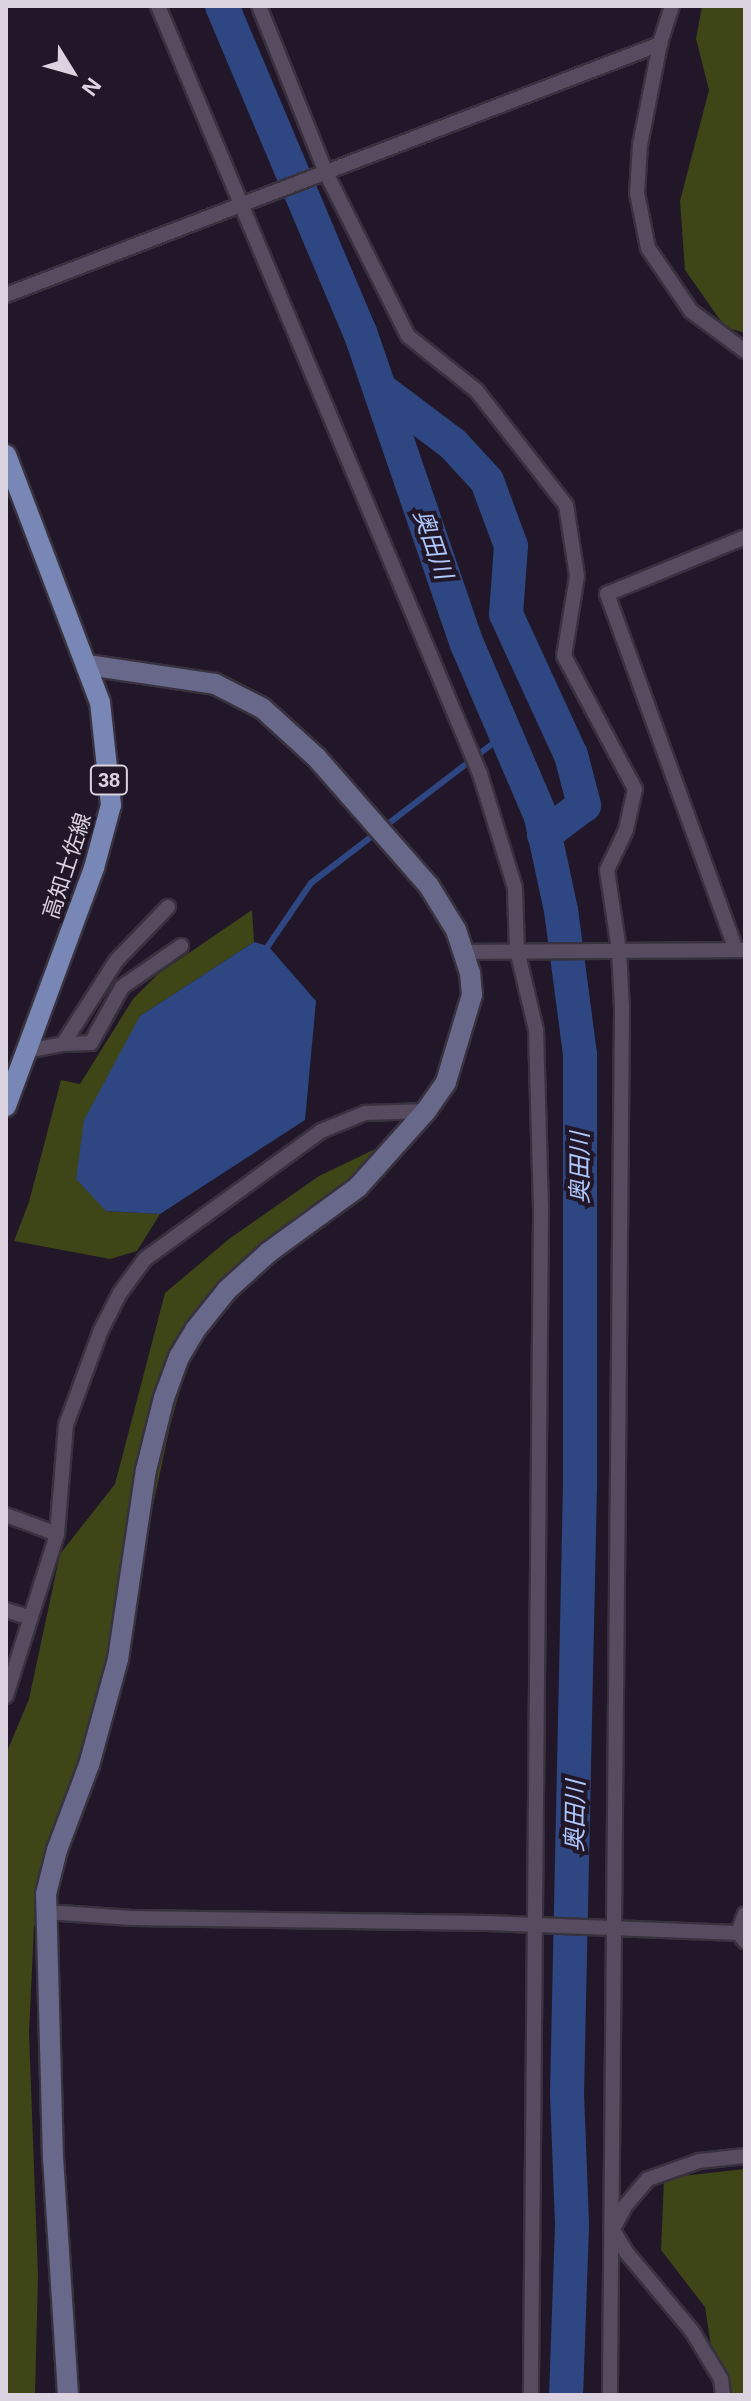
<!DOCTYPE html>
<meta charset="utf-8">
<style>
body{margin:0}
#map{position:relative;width:751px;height:2401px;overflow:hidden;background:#211728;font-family:Helvetica,"Noto Sans JP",sans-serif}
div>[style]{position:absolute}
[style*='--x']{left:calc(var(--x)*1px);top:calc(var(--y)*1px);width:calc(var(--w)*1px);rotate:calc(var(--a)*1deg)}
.green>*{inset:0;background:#3e4517}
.water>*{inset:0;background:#2e4782}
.stream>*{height:6px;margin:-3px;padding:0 3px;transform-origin:3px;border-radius:3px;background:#2e4782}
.river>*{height:34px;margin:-17px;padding:0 17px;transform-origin:17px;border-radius:17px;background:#2e4782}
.roads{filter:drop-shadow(2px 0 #38313e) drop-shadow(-2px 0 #38313e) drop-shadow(0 2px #38313e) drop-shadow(0 -2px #38313e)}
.street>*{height:14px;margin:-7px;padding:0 7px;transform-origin:7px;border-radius:7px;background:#574b5f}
.secondary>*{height:20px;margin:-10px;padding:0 10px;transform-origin:10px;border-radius:10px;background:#68698a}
.primary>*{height:20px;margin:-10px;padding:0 10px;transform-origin:10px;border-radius:10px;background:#7887b5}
span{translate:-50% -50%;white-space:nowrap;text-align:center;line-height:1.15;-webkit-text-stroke:8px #211728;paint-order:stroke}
.shield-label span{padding:2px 6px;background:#211728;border:2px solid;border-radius:6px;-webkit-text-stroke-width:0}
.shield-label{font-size:20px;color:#dbd4e0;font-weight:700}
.street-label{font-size:22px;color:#dbd4e0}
.water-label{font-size:24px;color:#afc8fd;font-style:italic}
.frame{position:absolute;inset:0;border:8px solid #dbd4e0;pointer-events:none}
.north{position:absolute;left:32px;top:32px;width:80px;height:80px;-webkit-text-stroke:6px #211728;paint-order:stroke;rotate:127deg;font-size:22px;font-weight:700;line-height:32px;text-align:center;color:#dbd4e0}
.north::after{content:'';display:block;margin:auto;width:28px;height:36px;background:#dbd4e0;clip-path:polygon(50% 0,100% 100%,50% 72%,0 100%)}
</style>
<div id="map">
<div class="green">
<i style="clip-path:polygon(702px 6px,745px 6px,745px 333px,725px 327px,685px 270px,680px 201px,709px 90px,696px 39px)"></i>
<i style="clip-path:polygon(252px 910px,254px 942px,140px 1016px,106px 1211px,160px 1214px,137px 1251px,110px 1259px,14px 1241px,29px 1202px,61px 1080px,80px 1084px,133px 999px,158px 974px)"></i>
<i style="clip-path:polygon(417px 1129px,200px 1318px,170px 1426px,123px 1646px,76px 1815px,34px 1927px,29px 2033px,38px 2275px,35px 2395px,6px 2395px,6px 1754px,29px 1699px,60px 1554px,115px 1484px,165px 1293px,229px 1239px,319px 1176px)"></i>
<i style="clip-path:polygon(745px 2169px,745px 2395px,715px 2395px,716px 2378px,705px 2307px,661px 2250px,664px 2178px)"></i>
</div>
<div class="water">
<i style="clip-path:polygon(254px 942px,268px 946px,316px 1001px,305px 1120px,160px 1214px,106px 1211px,76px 1179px,84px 1120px,140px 1016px)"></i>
</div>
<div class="stream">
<i style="--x:268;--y:946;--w:76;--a:-55.7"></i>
<i style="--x:311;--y:883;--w:245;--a:-37.5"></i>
</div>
<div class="river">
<i style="--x:222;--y:6;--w:354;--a:67.1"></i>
<i style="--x:360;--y:332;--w:330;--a:71.1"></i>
<i style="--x:467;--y:644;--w:188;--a:66.8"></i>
<i style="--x:541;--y:817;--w:95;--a:77.9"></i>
<i style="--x:561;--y:910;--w:146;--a:82.5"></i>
<i style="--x:580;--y:1055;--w:430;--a:90"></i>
<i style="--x:580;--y:1485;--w:608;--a:91.22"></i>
<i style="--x:567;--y:2093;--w:133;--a:87.8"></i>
<i style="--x:572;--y:2226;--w:169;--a:92"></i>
<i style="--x:380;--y:389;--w:91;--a:37"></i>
<i style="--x:453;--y:444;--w:50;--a:47.4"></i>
<i style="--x:487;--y:481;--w:69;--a:69.7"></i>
<i style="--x:511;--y:546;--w:68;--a:94.2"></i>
<i style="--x:506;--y:614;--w:155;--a:65.3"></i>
<i style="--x:571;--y:755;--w:52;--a:75.4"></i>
<i style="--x:584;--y:805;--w:50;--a:143.1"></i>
</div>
<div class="roads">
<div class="street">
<i style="--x:158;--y:6;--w:833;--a:67.25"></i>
<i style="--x:480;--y:774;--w:119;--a:72.9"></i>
<i style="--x:515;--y:888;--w:62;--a:88.2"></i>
<i style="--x:517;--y:950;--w:82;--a:76.6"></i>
<i style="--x:536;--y:1030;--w:184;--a:88.4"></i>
<i style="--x:541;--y:1214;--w:1181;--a:90.49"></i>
<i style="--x:259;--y:6;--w:180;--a:68.1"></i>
<i style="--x:326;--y:173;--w:182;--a:63.3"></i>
<i style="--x:408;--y:336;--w:87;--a:38.5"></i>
<i style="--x:476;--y:390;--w:146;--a:52"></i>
<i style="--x:566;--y:505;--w:72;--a:81.2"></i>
<i style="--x:577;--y:576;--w:81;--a:99.2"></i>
<i style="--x:564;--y:656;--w:151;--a:61.9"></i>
<i style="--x:635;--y:789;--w:42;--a:102.4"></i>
<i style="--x:626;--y:830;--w:44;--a:115.4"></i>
<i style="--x:607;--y:870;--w:81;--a:81.5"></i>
<i style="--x:619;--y:950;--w:59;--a:87.1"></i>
<i style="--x:622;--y:1009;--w:1386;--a:90.5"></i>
<i style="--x:672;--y:6;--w:40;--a:108"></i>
<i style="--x:660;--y:44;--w:103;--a:101.2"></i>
<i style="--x:640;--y:145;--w:48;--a:93.6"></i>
<i style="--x:637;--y:193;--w:56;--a:78.7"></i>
<i style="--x:648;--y:248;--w:76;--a:55.7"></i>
<i style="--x:691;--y:311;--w:67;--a:36.5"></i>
<i style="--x:6;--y:295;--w:701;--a:-21"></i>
<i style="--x:736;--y:950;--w:379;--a:-109.9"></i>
<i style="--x:607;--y:594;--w:149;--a:-22.4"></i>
<i style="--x:463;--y:952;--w:280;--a:-0.4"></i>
<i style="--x:63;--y:1044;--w:28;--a:-2"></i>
<i style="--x:91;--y:1043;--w:64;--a:-61"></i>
<i style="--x:122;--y:987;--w:72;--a:-34.8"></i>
<i style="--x:27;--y:1051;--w:37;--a:-11"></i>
<i style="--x:63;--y:1044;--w:98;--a:-57.4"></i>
<i style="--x:116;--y:961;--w:75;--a:-46.1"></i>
<i style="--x:6;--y:1515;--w:54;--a:20.4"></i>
<i style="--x:6;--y:1610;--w:25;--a:18"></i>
<i style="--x:6;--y:1696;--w:170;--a:-72.5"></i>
<i style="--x:57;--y:1534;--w:109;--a:-85.3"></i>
<i style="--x:66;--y:1425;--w:101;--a:-69.8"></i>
<i style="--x:101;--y:1330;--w:42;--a:-62.8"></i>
<i style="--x:120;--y:1293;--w:42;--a:-53.7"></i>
<i style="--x:145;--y:1259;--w:218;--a:-36"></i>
<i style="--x:321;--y:1131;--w:48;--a:-22.2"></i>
<i style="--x:365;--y:1113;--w:61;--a:-1.9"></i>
<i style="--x:46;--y:1912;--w:86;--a:4"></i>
<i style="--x:132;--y:1918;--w:356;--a:0.8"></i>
<i style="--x:488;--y:1923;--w:250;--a:2.3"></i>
<i style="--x:738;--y:1933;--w:11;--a:49"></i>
<i style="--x:738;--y:1933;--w:20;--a:-70"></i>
<i style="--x:613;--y:2229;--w:27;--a:-62"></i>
<i style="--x:626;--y:2205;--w:34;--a:-50"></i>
<i style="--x:648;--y:2179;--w:54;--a:-19.4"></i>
<i style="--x:699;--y:2161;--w:46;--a:-6.2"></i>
<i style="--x:613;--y:2230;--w:26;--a:59"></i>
<i style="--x:626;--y:2252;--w:103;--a:50.1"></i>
<i style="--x:692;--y:2331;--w:56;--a:58.9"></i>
<i style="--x:721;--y:2379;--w:16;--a:83"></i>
</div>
<div class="secondary">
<i style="--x:68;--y:2395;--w:236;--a:-93.6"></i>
<i style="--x:53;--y:2159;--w:265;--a:-91.5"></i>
<i style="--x:46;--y:1894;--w:45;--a:-76"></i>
<i style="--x:57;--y:1850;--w:91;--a:-69.4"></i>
<i style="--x:89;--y:1765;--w:110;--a:-74.7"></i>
<i style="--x:118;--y:1659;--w:191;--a:-81.6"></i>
<i style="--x:146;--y:1470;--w:74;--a:-76"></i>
<i style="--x:164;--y:1398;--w:44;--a:-69.9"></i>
<i style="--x:179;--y:1357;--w:31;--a:-59"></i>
<i style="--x:195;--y:1330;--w:51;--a:-51.3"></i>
<i style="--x:227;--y:1290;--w:57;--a:-42.1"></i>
<i style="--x:269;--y:1252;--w:110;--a:-36.1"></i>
<i style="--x:358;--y:1187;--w:102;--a:-48.2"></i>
<i style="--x:426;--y:1111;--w:35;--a:-55"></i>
<i style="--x:446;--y:1082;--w:91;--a:-73.4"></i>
<i style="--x:472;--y:995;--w:22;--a:-95"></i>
<i style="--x:470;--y:973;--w:45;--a:-108"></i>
<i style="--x:456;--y:930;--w:52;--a:-121.5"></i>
<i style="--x:429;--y:886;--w:170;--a:-131.2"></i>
<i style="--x:317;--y:758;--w:74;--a:-137.7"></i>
<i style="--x:262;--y:708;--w:53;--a:-152.9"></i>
<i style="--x:215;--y:684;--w:128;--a:-171.5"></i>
</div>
<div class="primary">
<i style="--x:6;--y:455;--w:264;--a:69.2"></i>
<i style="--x:100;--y:702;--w:104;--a:83.9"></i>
<i style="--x:111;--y:805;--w:65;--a:105.1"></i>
<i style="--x:94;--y:868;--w:254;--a:110.3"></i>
</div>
</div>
<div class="shield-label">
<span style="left:109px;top:780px">38</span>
</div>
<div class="street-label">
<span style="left:67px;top:866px;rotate:-72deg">高知土佐線</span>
</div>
<div class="water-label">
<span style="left:433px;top:544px;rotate:71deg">奥田川</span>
<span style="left:580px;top:1168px;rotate:-90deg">奥田川</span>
<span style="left:575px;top:1816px;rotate:-89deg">奥田川</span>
</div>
<div class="frame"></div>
<div class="north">N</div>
</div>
